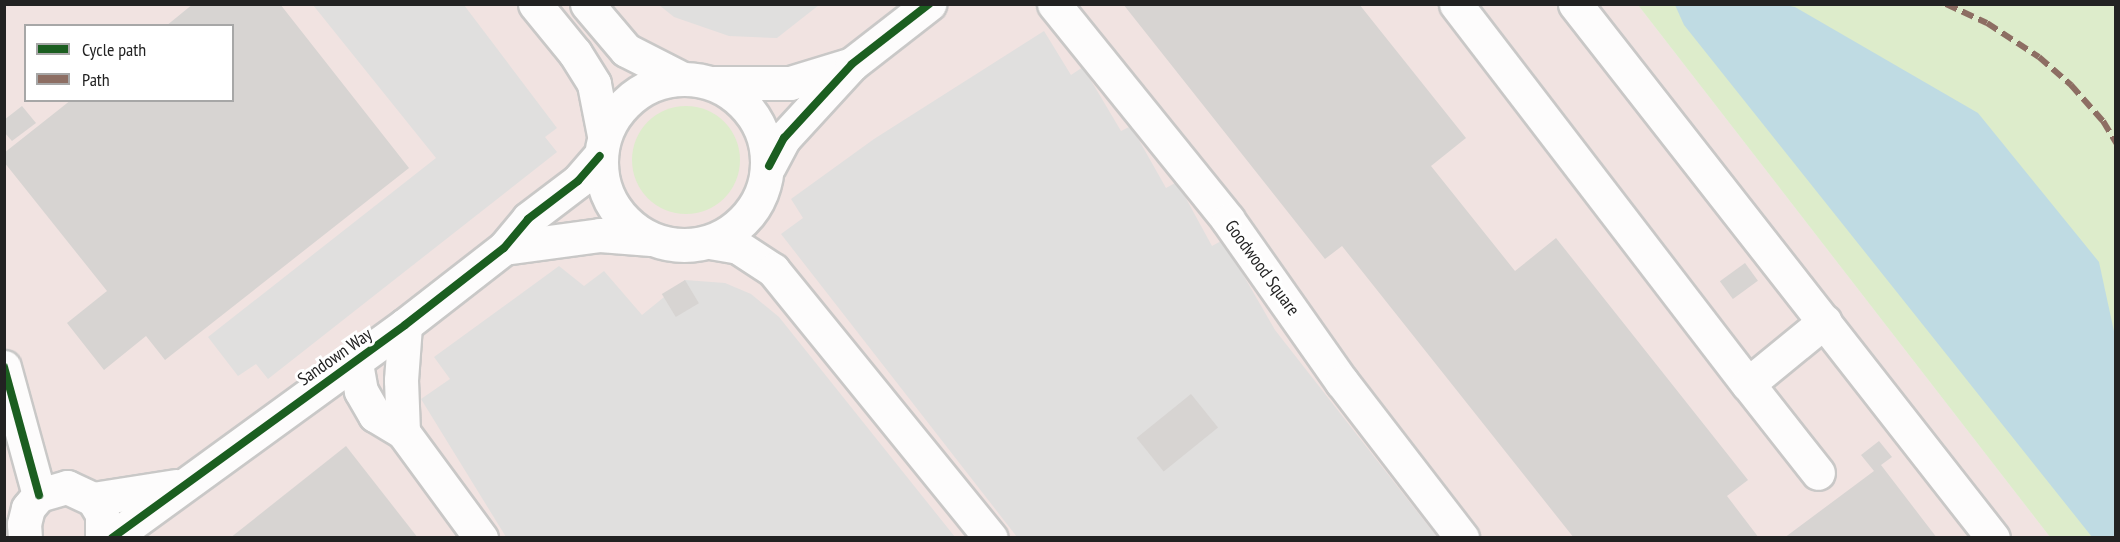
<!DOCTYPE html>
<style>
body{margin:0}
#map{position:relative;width:2120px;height:542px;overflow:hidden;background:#f0eeeb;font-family:"PT Sans Narrow",sans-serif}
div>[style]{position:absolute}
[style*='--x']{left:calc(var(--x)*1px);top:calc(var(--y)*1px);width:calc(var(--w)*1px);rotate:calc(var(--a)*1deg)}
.commercial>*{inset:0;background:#f1e3e1}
.grass>*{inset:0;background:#ddeccb}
.round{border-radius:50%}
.parking>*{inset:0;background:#e0dfde}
.water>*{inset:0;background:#bfdbe3}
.building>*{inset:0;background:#d7d4d2;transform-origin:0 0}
.roads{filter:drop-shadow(2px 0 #c9c8c7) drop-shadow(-2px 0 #c9c8c7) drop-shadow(0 2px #c9c8c7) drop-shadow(0 -2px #c9c8c7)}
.minor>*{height:33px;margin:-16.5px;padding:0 16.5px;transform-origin:16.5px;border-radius:16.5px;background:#fdfcfc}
.minor>.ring{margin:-16.5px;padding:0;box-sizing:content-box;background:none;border:33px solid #fdfcfc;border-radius:50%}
.quiet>*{height:6px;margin-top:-3px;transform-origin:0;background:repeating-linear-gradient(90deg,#8d6e63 0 12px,transparent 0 18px)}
.cycleway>*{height:8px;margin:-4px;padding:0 4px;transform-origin:4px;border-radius:4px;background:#1b5e20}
span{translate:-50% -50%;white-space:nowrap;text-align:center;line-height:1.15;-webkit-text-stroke:6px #fff;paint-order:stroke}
.street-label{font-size:18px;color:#222}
.frame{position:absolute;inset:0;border:6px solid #222;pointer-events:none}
.legend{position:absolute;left:24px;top:24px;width:210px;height:78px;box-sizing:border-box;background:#fff;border:2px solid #a7a7a7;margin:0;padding:8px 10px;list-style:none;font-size:18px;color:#222}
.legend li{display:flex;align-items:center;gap:12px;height:30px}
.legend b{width:30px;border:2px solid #a7a7a7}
</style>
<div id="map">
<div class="commercial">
<i style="clip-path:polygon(evenodd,4px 5px,1638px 5px,2050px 537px,5px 537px,4px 5px,26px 26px,232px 26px,232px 100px,26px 100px,26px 26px)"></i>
</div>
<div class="grass">
<i style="clip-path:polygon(1638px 5px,2115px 5px,2115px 537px,2050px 537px)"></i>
<i class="round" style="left:632px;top:106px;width:108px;height:108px"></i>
</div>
<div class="parking">
<i style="clip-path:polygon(313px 5px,464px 5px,557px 128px,545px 137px,557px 152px,268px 379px,256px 364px,238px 376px,208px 337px,436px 158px)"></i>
<i style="clip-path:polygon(659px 5px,819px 5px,777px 38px,729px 36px,674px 17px)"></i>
<i style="clip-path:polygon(1044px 31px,1071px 75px,1083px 67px,1121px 131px,1131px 126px,1166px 188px,1177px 182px,1212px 246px,1223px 240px,1275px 330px,1437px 537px,1017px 537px,781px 234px,803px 218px,791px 199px,874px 139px)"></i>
<i style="clip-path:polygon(559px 266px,584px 286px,604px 271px,642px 315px,685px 280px,725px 283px,751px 294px,779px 317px,955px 537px,506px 537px,421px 399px,450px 379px,434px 357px)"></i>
</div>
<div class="water">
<i style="clip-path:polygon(1781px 4px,1795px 7px,1978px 113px,2099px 262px,2115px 336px,2115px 537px,2092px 537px,1684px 25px,1675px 5px)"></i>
</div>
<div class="building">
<i style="clip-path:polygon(193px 4px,280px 4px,409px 168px,165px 360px,146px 336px,104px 370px,67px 323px,107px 291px,4px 162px,4px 153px,71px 100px,232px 100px,232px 26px,166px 26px)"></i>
<i style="clip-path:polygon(1123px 4px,1359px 4px,1466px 138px,1431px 166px,1515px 271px,1556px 238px,1748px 480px,1727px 496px,1759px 538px,1574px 538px,1342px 246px,1325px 259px)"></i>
<i style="clip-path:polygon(22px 106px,36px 123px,12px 141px,4px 132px,4px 120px)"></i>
<i style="left:1745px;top:263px;width:22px;height:31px;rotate:54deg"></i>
<i style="left:685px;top:280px;width:27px;height:27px;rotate:59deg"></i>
<i style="left:1191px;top:394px;width:43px;height:70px;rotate:51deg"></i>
<i style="clip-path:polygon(1879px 441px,1892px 457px,1881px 465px,1937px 538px,1784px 538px,1874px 471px,1861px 455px)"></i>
<i style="clip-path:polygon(346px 446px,418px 538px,230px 538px)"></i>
</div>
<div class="roads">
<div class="minor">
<i style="--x:535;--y:4;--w:63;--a:50.8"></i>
<i style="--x:575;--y:53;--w:36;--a:58"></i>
<i style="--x:594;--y:84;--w:52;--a:78.9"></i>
<i style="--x:587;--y:4;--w:60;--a:49.7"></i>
<i style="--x:626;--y:50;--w:62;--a:27"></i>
<i style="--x:1054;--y:4;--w:277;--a:51.1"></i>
<i style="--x:1228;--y:220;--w:198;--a:54.9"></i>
<i style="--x:1342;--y:382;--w:197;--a:52.4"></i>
<i style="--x:1456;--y:4;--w:479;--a:52.5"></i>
<i style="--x:1748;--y:384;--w:99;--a:-39.3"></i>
<i style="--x:1575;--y:4;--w:678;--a:51.95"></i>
<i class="ring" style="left:601px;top:79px;width:133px;height:133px"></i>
<i style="--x:714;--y:83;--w:76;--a:0"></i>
<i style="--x:790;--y:83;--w:65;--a:-17"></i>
<i style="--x:769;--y:166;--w:32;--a:-62"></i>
<i style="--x:784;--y:138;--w:100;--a:-47.4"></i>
<i style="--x:852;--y:64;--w:98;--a:-37.9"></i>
<i style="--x:710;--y:242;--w:28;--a:10"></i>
<i style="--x:738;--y:247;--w:42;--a:33.3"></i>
<i style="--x:773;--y:270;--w:345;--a:50.9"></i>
<i style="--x:504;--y:248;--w:97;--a:-7.7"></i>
<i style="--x:600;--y:235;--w:51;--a:4.5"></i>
<i style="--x:356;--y:363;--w:28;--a:80"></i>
<i style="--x:361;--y:391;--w:28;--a:60"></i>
<i style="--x:375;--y:415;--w:33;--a:31"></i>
<i style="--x:403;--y:432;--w:132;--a:53.7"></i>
<i style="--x:4;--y:367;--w:133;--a:74.7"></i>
<i style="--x:1748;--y:384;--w:113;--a:51.8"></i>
<i style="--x:403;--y:432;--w:52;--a:-92.2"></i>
<i style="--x:401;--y:380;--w:55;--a:-85.8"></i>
<i style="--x:93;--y:499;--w:84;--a:-8.9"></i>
<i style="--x:25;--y:538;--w:14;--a:-94"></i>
<i style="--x:24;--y:524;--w:16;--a:-76"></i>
<i style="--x:28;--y:508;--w:17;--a:-50"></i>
<i style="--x:39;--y:495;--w:29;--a:-16"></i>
<i style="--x:67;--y:487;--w:29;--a:25"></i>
<i style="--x:93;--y:499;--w:17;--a:59"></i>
<i style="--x:102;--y:514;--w:24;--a:90"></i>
<i style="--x:112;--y:538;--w:362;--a:-36"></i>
<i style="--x:405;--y:325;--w:125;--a:-37.9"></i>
<i style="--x:504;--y:248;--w:38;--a:-50"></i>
<i style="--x:528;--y:219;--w:63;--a:-37.2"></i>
<i style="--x:578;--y:181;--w:33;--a:-49"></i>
</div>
</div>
<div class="quiet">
<i style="--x:1946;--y:4;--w:45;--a:24.9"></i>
<i style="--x:1987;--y:23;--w:62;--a:33.2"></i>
<i style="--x:2039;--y:57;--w:43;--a:41.2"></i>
<i style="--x:2071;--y:85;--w:48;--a:48.4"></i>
<i style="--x:2103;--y:121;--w:26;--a:59"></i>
</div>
<div class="cycleway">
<i style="--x:769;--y:166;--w:32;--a:-62"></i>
<i style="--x:784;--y:138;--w:100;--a:-47.4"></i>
<i style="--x:852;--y:64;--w:98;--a:-37.9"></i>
<i style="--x:4;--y:367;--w:133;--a:74.7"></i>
<i style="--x:112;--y:538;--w:362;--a:-36"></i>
<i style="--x:405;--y:325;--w:125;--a:-37.9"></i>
<i style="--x:504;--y:248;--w:38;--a:-50"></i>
<i style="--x:528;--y:219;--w:63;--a:-37.2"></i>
<i style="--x:578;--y:181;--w:33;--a:-49"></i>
</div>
<div class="street-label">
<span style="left:1262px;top:268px;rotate:54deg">Goodwood Square</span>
<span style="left:335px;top:357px;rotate:-35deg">Sandown Way</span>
</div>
<div class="frame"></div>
<ul class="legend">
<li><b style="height:8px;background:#1b5e20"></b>Cycle path</li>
<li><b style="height:8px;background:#8d6e63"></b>Path</li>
</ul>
</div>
